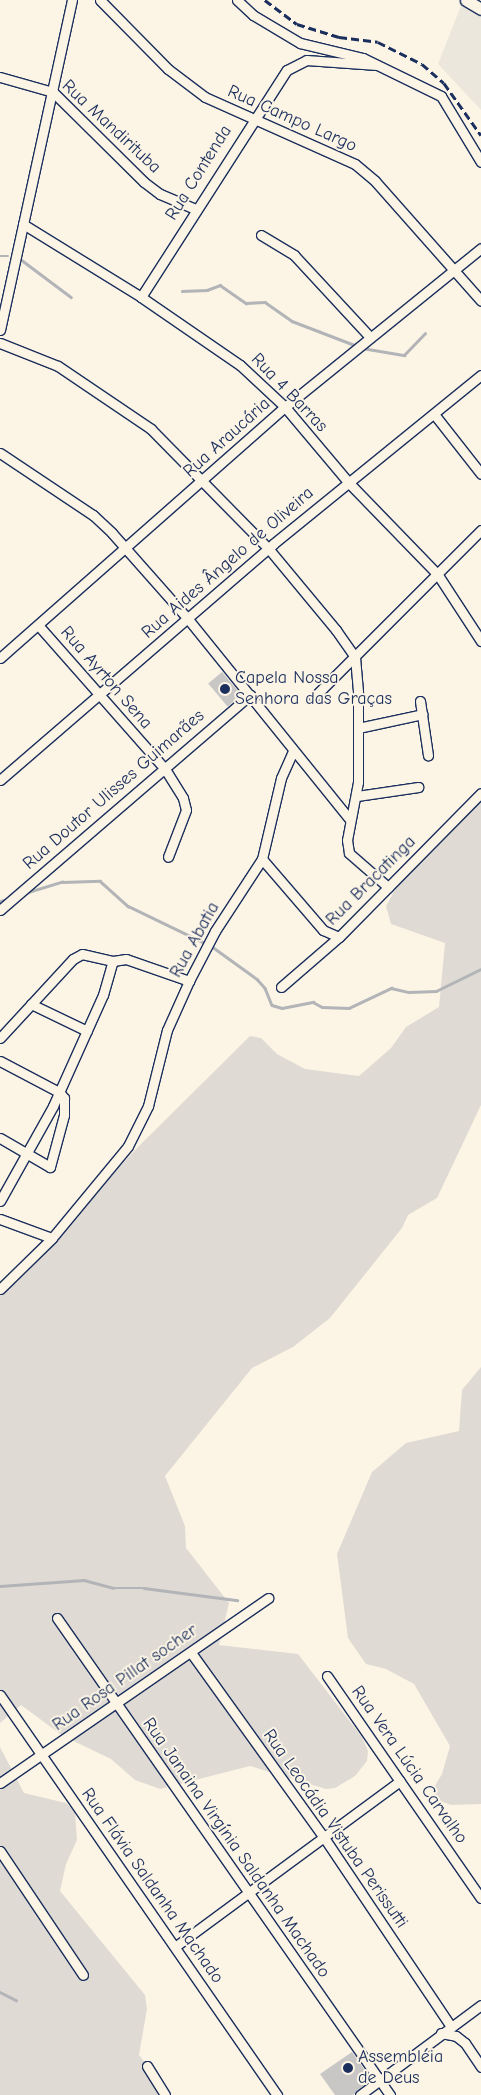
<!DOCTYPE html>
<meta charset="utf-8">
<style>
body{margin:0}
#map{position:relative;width:481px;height:2095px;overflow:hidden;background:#fcf5e5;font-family:"Comic Neue",sans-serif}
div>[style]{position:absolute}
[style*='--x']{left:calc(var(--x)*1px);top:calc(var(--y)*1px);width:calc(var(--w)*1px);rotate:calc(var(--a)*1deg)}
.built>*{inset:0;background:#ece7dc}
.green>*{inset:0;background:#dfdbd4}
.stream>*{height:2.5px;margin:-1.25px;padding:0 1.25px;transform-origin:1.25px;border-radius:1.25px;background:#b2b4b8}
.building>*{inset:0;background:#c8c7c6;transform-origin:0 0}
.roads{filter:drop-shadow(1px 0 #1b2f5e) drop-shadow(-1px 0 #1b2f5e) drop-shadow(0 1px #1b2f5e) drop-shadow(0 -1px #1b2f5e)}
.minor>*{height:9px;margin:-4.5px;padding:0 4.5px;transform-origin:4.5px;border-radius:4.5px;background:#fcf5e5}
.major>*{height:11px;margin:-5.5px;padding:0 5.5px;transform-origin:5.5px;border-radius:5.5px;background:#fcf5e5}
.rail>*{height:2.5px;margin-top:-1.25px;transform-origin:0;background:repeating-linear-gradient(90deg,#1b2f5e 0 8px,transparent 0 12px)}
.dots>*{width:14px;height:14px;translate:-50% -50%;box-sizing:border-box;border:2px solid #fcf5e5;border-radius:50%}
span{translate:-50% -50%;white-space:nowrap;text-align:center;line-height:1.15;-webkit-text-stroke:4px #fcf5e5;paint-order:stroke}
.street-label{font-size:18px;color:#1b2f5e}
.poi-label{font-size:18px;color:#1b2f5e}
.left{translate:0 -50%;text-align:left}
</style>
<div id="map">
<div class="built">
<i style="clip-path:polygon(462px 3px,481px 15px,481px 110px,438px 64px)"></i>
</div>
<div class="green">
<i style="clip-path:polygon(481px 799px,481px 1105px,437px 1198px,408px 1215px,402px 1228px,330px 1318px,293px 1347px,252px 1368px,165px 1476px,185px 1526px,186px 1548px,229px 1603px,219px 1645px,298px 1654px,362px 1737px,368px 1751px,367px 1761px,355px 1776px,335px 1788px,326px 1789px,250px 1766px,160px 1789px,135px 1780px,111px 1759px,63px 1736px,21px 1705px,0 1723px,0 1295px,138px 1147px,250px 1036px,261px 1038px,277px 1054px,305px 1069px,359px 1076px,391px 1048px,406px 1027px,439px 1007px,445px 943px,391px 924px,386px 906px,399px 883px)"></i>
<i style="clip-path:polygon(481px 1367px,481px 1804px,451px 1805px,435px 1799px,433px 1789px,442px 1774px,450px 1746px,414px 1684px,386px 1669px,366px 1664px,348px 1638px,337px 1554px,372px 1472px,406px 1443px,459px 1431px,462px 1390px)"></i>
<i style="clip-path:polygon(0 1747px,24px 1793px,66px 1803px,75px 1812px,77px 1840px,66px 1864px,60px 1891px,145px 1995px,147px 2009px,139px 2055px,170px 2095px,0 2095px)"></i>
</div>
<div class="stream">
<i style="--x:0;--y:256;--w:8;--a:0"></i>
<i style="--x:19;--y:258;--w:65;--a:36.9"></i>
<i style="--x:182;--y:291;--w:25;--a:-2"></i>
<i style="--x:207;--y:290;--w:14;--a:-21"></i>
<i style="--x:220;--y:285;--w:32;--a:35"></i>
<i style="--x:246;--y:303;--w:19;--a:-3"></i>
<i style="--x:265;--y:302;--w:33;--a:35"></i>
<i style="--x:292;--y:321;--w:70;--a:21"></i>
<i style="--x:362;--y:348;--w:43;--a:9.5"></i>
<i style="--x:404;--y:355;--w:30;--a:-46"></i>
<i style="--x:25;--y:893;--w:39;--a:-17"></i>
<i style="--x:62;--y:882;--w:38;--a:-2"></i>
<i style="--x:100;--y:881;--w:38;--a:42"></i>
<i style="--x:128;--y:906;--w:85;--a:25.7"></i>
<i style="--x:0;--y:901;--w:8;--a:-14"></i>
<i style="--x:210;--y:945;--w:58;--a:35.9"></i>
<i style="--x:257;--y:979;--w:12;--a:48"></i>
<i style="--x:265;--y:988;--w:18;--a:68"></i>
<i style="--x:272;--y:1005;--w:10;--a:17"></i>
<i style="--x:282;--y:1008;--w:32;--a:-11"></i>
<i style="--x:313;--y:1002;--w:10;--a:29"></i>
<i style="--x:322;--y:1007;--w:27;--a:2"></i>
<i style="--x:349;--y:1008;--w:47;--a:-25.5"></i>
<i style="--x:391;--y:988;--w:18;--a:13"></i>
<i style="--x:409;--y:992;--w:27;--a:-2"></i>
<i style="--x:436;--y:991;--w:50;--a:-26.1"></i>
<i style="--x:0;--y:1586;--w:84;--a:-4.1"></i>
<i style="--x:84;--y:1580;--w:30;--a:15"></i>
<i style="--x:113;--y:1588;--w:31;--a:0"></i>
<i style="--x:144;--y:1588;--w:94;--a:7.4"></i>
<i style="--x:0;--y:1992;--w:18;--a:27"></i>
</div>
<div class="building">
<i style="left:222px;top:672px;width:30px;height:18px;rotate:50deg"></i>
<i style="clip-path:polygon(352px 2052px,371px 2079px,353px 2095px,335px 2095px,320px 2074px)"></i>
</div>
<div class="roads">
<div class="minor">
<i style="--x:100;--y:0;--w:97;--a:45.4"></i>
<i style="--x:168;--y:69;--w:46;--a:37.1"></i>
<i style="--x:205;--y:97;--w:164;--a:24.1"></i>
<i style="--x:355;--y:164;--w:26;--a:40"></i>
<i style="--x:375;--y:181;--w:160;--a:48.5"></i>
<i style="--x:237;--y:0;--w:22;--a:43"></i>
<i style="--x:253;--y:15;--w:55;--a:30.8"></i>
<i style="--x:300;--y:43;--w:65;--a:13.4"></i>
<i style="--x:363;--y:58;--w:87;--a:26"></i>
<i style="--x:441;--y:96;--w:77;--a:58.8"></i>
<i style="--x:0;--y:77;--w:55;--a:15.8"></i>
<i style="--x:53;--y:92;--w:128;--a:44.7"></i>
<i style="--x:144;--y:182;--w:20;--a:37"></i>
<i style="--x:160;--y:194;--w:39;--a:23"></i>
<i style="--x:23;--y:224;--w:139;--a:31.7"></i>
<i style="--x:141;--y:297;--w:120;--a:34.5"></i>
<i style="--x:240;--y:365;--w:62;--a:43"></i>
<i style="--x:285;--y:407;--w:99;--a:49.9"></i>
<i style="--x:349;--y:483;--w:128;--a:45.9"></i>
<i style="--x:438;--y:575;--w:79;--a:56.9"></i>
<i style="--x:261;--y:235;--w:39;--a:31"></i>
<i style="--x:294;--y:255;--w:112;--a:47.2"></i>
<i style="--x:141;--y:297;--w:270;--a:-57.3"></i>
<i style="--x:287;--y:70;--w:22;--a:-27"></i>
<i style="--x:307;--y:60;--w:69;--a:4.1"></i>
<i style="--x:0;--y:330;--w:338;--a:-77.7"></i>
<i style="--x:0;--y:343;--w:62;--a:21.6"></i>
<i style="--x:58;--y:366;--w:112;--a:34.1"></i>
<i style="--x:151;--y:429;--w:167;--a:45.5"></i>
<i style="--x:268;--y:548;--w:107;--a:50.3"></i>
<i style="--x:336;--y:630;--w:33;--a:55"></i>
<i style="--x:355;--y:657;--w:36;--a:85"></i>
<i style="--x:358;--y:693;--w:89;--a:90"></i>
<i style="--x:358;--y:782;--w:59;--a:100.7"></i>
<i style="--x:347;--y:840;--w:13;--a:81"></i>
<i style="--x:349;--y:853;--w:52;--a:41.1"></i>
<i style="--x:434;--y:414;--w:76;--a:51.9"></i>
<i style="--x:0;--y:453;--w:112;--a:33.7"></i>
<i style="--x:93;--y:515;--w:26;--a:43"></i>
<i style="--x:112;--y:533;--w:115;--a:48.5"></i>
<i style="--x:188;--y:619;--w:258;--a:51.1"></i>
<i style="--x:38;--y:625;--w:192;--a:48.6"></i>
<i style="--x:165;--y:769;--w:34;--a:58"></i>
<i style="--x:183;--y:798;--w:12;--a:76"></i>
<i style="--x:186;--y:810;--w:50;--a:111"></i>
<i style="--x:0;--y:658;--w:380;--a:-41.4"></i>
<i style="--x:285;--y:407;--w:252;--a:-39"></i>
<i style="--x:314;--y:697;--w:236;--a:-45"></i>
<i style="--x:420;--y:701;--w:55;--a:81.6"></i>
<i style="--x:358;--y:728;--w:66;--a:-12.2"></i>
<i style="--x:0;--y:780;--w:361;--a:-40.8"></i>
<i style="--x:273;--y:544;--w:268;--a:-39.1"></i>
<i style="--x:357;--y:796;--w:62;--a:-8.4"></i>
<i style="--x:262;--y:859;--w:94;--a:49.3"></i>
<i style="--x:323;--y:930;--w:17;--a:24"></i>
<i style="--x:0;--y:910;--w:330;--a:-40.7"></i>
<i style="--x:281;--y:987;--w:77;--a:-40.8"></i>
<i style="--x:339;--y:937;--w:202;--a:-45.4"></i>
<i style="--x:31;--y:1004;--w:62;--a:25.7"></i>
<i style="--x:0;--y:1038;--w:108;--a:-47.3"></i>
<i style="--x:73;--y:959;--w:10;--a:-29"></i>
<i style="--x:82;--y:954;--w:32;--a:13"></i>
<i style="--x:113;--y:961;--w:13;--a:-9"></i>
<i style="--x:126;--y:959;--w:67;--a:19.2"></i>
<i style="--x:0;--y:1061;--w:67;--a:27.7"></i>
<i style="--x:59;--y:1092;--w:8;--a:50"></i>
<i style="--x:64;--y:1098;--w:17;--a:90"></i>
<i style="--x:64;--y:1115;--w:54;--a:105.1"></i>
<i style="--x:50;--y:1167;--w:58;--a:-149.9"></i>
<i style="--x:0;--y:1201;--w:109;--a:-60.8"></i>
<i style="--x:53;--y:1106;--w:122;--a:-65.8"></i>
<i style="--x:103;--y:995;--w:35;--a:-74"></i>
<i style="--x:0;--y:1219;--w:55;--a:20.1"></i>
<i style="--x:0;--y:1289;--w:73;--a:-44.4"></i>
<i style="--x:52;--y:1238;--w:119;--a:-50.4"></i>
<i style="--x:128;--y:1146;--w:45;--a:-63.4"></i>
<i style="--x:148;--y:1106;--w:78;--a:-76"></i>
<i style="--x:167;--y:1030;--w:54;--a:-65.8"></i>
<i style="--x:189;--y:981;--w:56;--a:-62.5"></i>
<i style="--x:215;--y:931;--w:86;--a:-56.9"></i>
<i style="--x:262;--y:859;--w:83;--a:-76.8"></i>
<i style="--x:281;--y:778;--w:30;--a:-66"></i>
<i style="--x:57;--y:1618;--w:582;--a:55.08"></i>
<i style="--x:192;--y:1654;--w:228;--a:54.3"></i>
<i style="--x:325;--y:1839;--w:224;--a:56.1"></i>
<i style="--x:327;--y:1676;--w:270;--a:55.3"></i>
<i style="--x:0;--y:1695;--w:487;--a:55.3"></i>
<i style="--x:0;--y:1783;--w:326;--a:-34.6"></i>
<i style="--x:0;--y:1851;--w:149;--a:56.2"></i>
<i style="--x:176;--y:1946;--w:278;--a:-36.4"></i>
<i style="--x:441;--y:2033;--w:15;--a:11"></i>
<i style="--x:456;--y:2036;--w:11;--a:38"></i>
<i style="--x:465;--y:2043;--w:29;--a:56"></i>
<i style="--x:147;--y:2066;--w:34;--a:58"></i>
<i style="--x:360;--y:2095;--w:151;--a:-36.6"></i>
</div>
<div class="major">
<i style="--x:466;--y:0;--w:17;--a:31"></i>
</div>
</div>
<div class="rail">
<i style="--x:265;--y:0;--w:40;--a:37"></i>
<i style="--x:297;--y:24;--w:44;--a:17.2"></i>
<i style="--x:339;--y:37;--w:39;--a:7"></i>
<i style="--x:378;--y:42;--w:49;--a:26.6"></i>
<i style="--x:422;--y:64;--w:29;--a:41"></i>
<i style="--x:444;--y:83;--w:64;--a:54.6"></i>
</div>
<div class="dots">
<i style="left:225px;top:689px;background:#1b2f5e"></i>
<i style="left:348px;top:2068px;background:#1b2f5e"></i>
</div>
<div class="street-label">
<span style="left:292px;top:119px;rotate:24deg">Rua Campo Largo</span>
<span style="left:111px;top:127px;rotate:43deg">Rua Mandirituba</span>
<span style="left:199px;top:173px;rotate:-58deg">Rua Contenda</span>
<span style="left:289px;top:393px;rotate:46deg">Rua 4 Barras</span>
<span style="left:227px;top:438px;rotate:-42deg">Rua Araucária</span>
<span style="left:228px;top:563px;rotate:-41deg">Rua Aides Ângelo de Oliveira</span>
<span style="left:106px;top:678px;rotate:49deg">Rua Ayrton Sena</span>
<span style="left:114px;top:790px;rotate:-41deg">Rua Doutor Ulisses Guimarães</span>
<span style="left:371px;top:881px;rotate:-45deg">Rua Bracatinga</span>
<span style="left:195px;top:940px;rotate:-61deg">Rua Abatia</span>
<span style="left:125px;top:1678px;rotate:-35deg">Rua Rosa Pillat socher</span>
<span style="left:409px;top:1765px;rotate:55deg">Rua Vera Lúcia Carvalho</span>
<span style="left:335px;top:1829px;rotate:55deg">Rua Leocádia Vistuba Perissutti</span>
<span style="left:236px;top:1848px;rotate:55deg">Rua Janaina Virgínia Saldanha Machado</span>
<span style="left:152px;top:1886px;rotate:55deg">Rua Flávia Saldanha Machado</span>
</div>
<div class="poi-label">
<span class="left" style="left:235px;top:689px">Capela Nossa<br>Senhora das Graças</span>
<span class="left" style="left:358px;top:2068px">Assembléia<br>de Deus</span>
</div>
</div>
